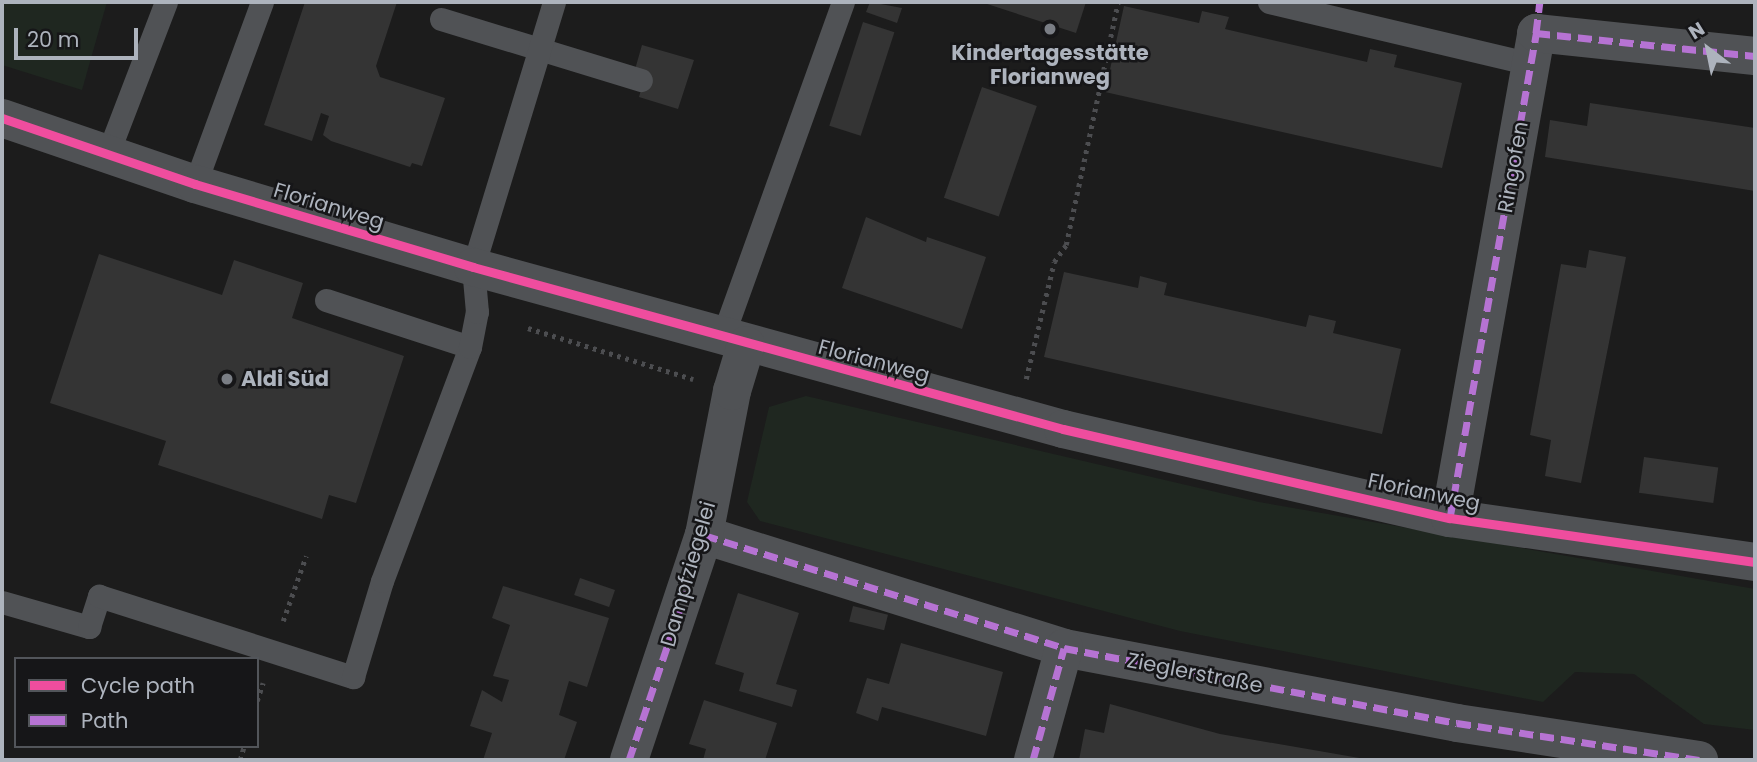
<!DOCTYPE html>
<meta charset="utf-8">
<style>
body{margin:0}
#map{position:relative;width:1757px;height:762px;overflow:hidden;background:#1c1c1c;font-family:Poppins,sans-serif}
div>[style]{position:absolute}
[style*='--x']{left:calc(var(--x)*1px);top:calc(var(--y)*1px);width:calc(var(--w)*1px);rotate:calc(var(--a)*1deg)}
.green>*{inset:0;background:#1f2720}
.building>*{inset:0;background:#343434;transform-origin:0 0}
.path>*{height:4.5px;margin-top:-2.25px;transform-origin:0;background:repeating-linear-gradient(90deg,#4c4d50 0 3.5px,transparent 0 8.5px)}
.service>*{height:23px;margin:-11.5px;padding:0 11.5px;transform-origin:11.5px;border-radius:11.5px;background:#505255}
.minor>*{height:38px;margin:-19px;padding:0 19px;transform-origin:19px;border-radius:19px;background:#505255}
.quiet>*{height:7px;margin-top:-3.5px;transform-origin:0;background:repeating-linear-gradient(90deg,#b673d3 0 14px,transparent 0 21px)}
.cycleway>*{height:9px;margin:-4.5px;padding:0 4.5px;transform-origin:4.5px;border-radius:4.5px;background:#ef4d9e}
.dots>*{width:19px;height:19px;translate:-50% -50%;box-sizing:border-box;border:4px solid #161618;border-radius:50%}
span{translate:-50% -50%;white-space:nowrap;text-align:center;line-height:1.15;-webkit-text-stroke:5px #161618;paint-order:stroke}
.poi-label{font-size:21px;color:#adb3bd;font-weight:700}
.left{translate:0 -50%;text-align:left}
.street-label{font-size:21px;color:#adb3bd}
.frame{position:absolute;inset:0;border:4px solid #adb3bd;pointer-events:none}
.legend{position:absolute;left:14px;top:657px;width:245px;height:91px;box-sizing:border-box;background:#161618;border:2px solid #52555a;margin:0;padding:9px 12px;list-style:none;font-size:21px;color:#adb3bd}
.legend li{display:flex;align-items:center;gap:14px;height:35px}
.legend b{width:35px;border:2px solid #52555a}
.north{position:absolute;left:1673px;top:14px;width:70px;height:70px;-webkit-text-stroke:5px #161618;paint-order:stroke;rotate:328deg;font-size:19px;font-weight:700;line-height:28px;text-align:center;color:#adb3bd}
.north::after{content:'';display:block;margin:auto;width:24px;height:32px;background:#adb3bd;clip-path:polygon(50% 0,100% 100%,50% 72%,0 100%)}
.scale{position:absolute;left:14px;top:28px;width:124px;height:32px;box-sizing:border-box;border:4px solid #adb3bd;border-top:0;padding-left:9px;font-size:21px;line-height:24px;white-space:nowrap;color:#adb3bd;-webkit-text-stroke:5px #161618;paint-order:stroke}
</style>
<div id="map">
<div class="green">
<i style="clip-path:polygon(2px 2px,107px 2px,82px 90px,2px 65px)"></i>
<i style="clip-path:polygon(806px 396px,1259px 502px,1755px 589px,1755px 730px,1704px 724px,1634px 674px,1575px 672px,1543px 702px,1180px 631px,760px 521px,747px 502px,769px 407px)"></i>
</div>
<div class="building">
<i style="clip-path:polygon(305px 2px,397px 2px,376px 66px,380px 77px,445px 98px,422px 166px,412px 163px,410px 167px,331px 141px,323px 135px,329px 116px,321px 113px,312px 141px,264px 125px)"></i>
<i style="clip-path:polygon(870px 2px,902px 8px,897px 23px,866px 12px)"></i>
<i style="clip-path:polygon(981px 2px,1086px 2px,1076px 33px)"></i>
<i style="clip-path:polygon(1124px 6px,1199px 23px,1202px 11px,1229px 17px,1225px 29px,1367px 62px,1370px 49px,1397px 55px,1394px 67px,1462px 83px,1442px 168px,1105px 92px)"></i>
<i style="left:863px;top:22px;width:33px;height:109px;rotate:18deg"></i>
<i style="clip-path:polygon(642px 45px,694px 60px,678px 109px,639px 97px,645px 76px,634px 73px)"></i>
<i style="left:982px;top:87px;width:58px;height:117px;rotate:19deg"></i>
<i style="clip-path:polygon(1590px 103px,1755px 128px,1755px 191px,1545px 157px,1550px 120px,1587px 126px)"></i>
<i style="clip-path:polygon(866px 217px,926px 242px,927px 237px,986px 257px,962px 329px,842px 288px)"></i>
<i style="clip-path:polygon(1589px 250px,1626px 257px,1581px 483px,1545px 476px,1551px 440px,1530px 435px,1561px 264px,1586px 268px)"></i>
<i style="clip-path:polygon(99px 254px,222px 295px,234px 260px,303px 283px,292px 318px,404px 356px,356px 503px,329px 495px,322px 519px,158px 465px,166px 441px,50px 403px)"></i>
<i style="clip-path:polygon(1064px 272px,1138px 288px,1140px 276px,1167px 283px,1164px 295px,1306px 327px,1309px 315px,1336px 321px,1333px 333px,1401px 349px,1382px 434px,1044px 357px)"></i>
<i style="left:1644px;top:457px;width:75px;height:36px;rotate:8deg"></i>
<i style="left:580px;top:578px;width:37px;height:18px;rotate:19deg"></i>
<i style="clip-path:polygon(503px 586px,609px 618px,587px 687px,569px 681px,559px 715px,577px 722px,564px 760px,483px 760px,492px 733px,470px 726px,482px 690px,502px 702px,509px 680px,493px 676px,510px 625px,492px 618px)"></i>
<i style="clip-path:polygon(738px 593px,799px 613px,776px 684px,797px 690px,792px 707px,739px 691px,744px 673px,715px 664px)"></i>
<i style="left:853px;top:606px;width:36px;height:16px;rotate:14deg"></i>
<i style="clip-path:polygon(901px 643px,1003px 672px,986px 736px,882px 707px,878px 721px,856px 713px,867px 678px,889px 684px)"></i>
<i style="clip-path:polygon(704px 700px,777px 723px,765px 760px,703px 760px,706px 749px,689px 744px)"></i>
<i style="clip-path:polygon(1110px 704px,1220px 734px,1371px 760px,1079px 760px,1085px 729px,1104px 733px)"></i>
</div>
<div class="path">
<i style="--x:528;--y:328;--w:173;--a:17.2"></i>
<i style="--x:1026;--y:379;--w:120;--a:-76.5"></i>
<i style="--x:1054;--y:262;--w:21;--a:-55"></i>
<i style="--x:1066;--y:245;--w:249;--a:-77.9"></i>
<i style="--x:283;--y:621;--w:69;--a:-70.5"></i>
<i style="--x:257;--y:701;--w:19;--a:-72"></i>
<i style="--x:240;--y:760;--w:15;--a:-74"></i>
</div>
<div class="service">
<i style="--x:1269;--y:2;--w:269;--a:13.3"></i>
<i style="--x:441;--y:19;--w:209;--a:17"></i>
<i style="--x:108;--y:153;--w:162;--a:-69"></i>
<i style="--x:195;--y:184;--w:194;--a:-69.8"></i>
<i style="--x:326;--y:300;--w:151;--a:18.1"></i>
<i style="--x:722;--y:338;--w:357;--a:-70.2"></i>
<i style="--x:2;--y:602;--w:91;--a:16"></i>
<i style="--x:89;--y:627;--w:33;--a:-72"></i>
<i style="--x:99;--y:596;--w:267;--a:17.7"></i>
<i style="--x:353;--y:677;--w:100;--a:-73.2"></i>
<i style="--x:382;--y:581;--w:250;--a:-69.4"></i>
<i style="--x:470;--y:347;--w:36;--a:-79"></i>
<i style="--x:477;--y:312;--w:45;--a:-95.1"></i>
<i style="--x:473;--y:267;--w:277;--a:-73"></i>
</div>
<div class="minor">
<i style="--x:2;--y:118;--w:204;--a:18.9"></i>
<i style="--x:195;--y:184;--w:290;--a:16.6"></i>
<i style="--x:473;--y:267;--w:612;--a:15.35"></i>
<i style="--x:1063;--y:429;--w:397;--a:13"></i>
<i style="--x:1450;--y:518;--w:308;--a:8.2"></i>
<i style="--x:1450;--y:518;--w:493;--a:-79.9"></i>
<i style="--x:1536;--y:33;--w:220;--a:6"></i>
<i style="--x:704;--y:535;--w:377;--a:17.4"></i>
<i style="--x:1064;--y:648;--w:400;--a:10.8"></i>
<i style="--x:1457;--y:723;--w:245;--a:8.7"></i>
<i style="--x:629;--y:760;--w:237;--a:-71.6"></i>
<i style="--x:704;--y:535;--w:147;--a:-79"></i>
<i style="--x:732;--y:391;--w:48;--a:-73.1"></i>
<i style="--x:1033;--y:760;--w:116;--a:-74.5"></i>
</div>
<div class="quiet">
<i style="--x:1536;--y:33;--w:31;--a:-83"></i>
<i style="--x:1450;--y:518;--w:493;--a:-79.9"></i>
<i style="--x:1536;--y:33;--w:220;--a:6"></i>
<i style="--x:704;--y:535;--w:377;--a:17.4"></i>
<i style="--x:1064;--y:648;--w:400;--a:10.8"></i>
<i style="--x:1457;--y:723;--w:245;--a:8.7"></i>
<i style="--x:629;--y:760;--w:178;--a:-71.4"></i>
<i style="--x:1033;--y:760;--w:116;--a:-74.5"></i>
</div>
<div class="cycleway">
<i style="--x:2;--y:118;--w:204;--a:18.9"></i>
<i style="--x:195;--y:184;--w:290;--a:16.6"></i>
<i style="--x:473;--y:267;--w:612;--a:15.35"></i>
<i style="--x:1063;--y:429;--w:397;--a:13"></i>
<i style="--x:1450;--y:518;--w:308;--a:8.2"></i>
</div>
<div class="dots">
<i style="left:1050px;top:29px;background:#7a7e85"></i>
<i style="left:227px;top:379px;background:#7a7e85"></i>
</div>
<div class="poi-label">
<span style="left:1050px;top:65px">Kindertagesstätte<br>Florianweg</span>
<span class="left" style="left:241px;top:379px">Aldi Süd</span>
</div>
<div class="street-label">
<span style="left:1513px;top:167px;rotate:-80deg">Ringofen</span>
<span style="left:329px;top:206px;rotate:17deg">Florianweg</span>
<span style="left:874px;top:361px;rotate:15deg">Florianweg</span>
<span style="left:1424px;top:492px;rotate:12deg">Florianweg</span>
<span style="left:688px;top:574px;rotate:-74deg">Dampfziegelei</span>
<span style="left:1195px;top:673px;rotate:11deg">Zieglerstraße</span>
</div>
<div class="frame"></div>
<ul class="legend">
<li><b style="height:9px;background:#ef4d9e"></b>Cycle path</li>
<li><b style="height:9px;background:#b673d3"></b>Path</li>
</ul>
<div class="north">N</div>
<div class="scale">20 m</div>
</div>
